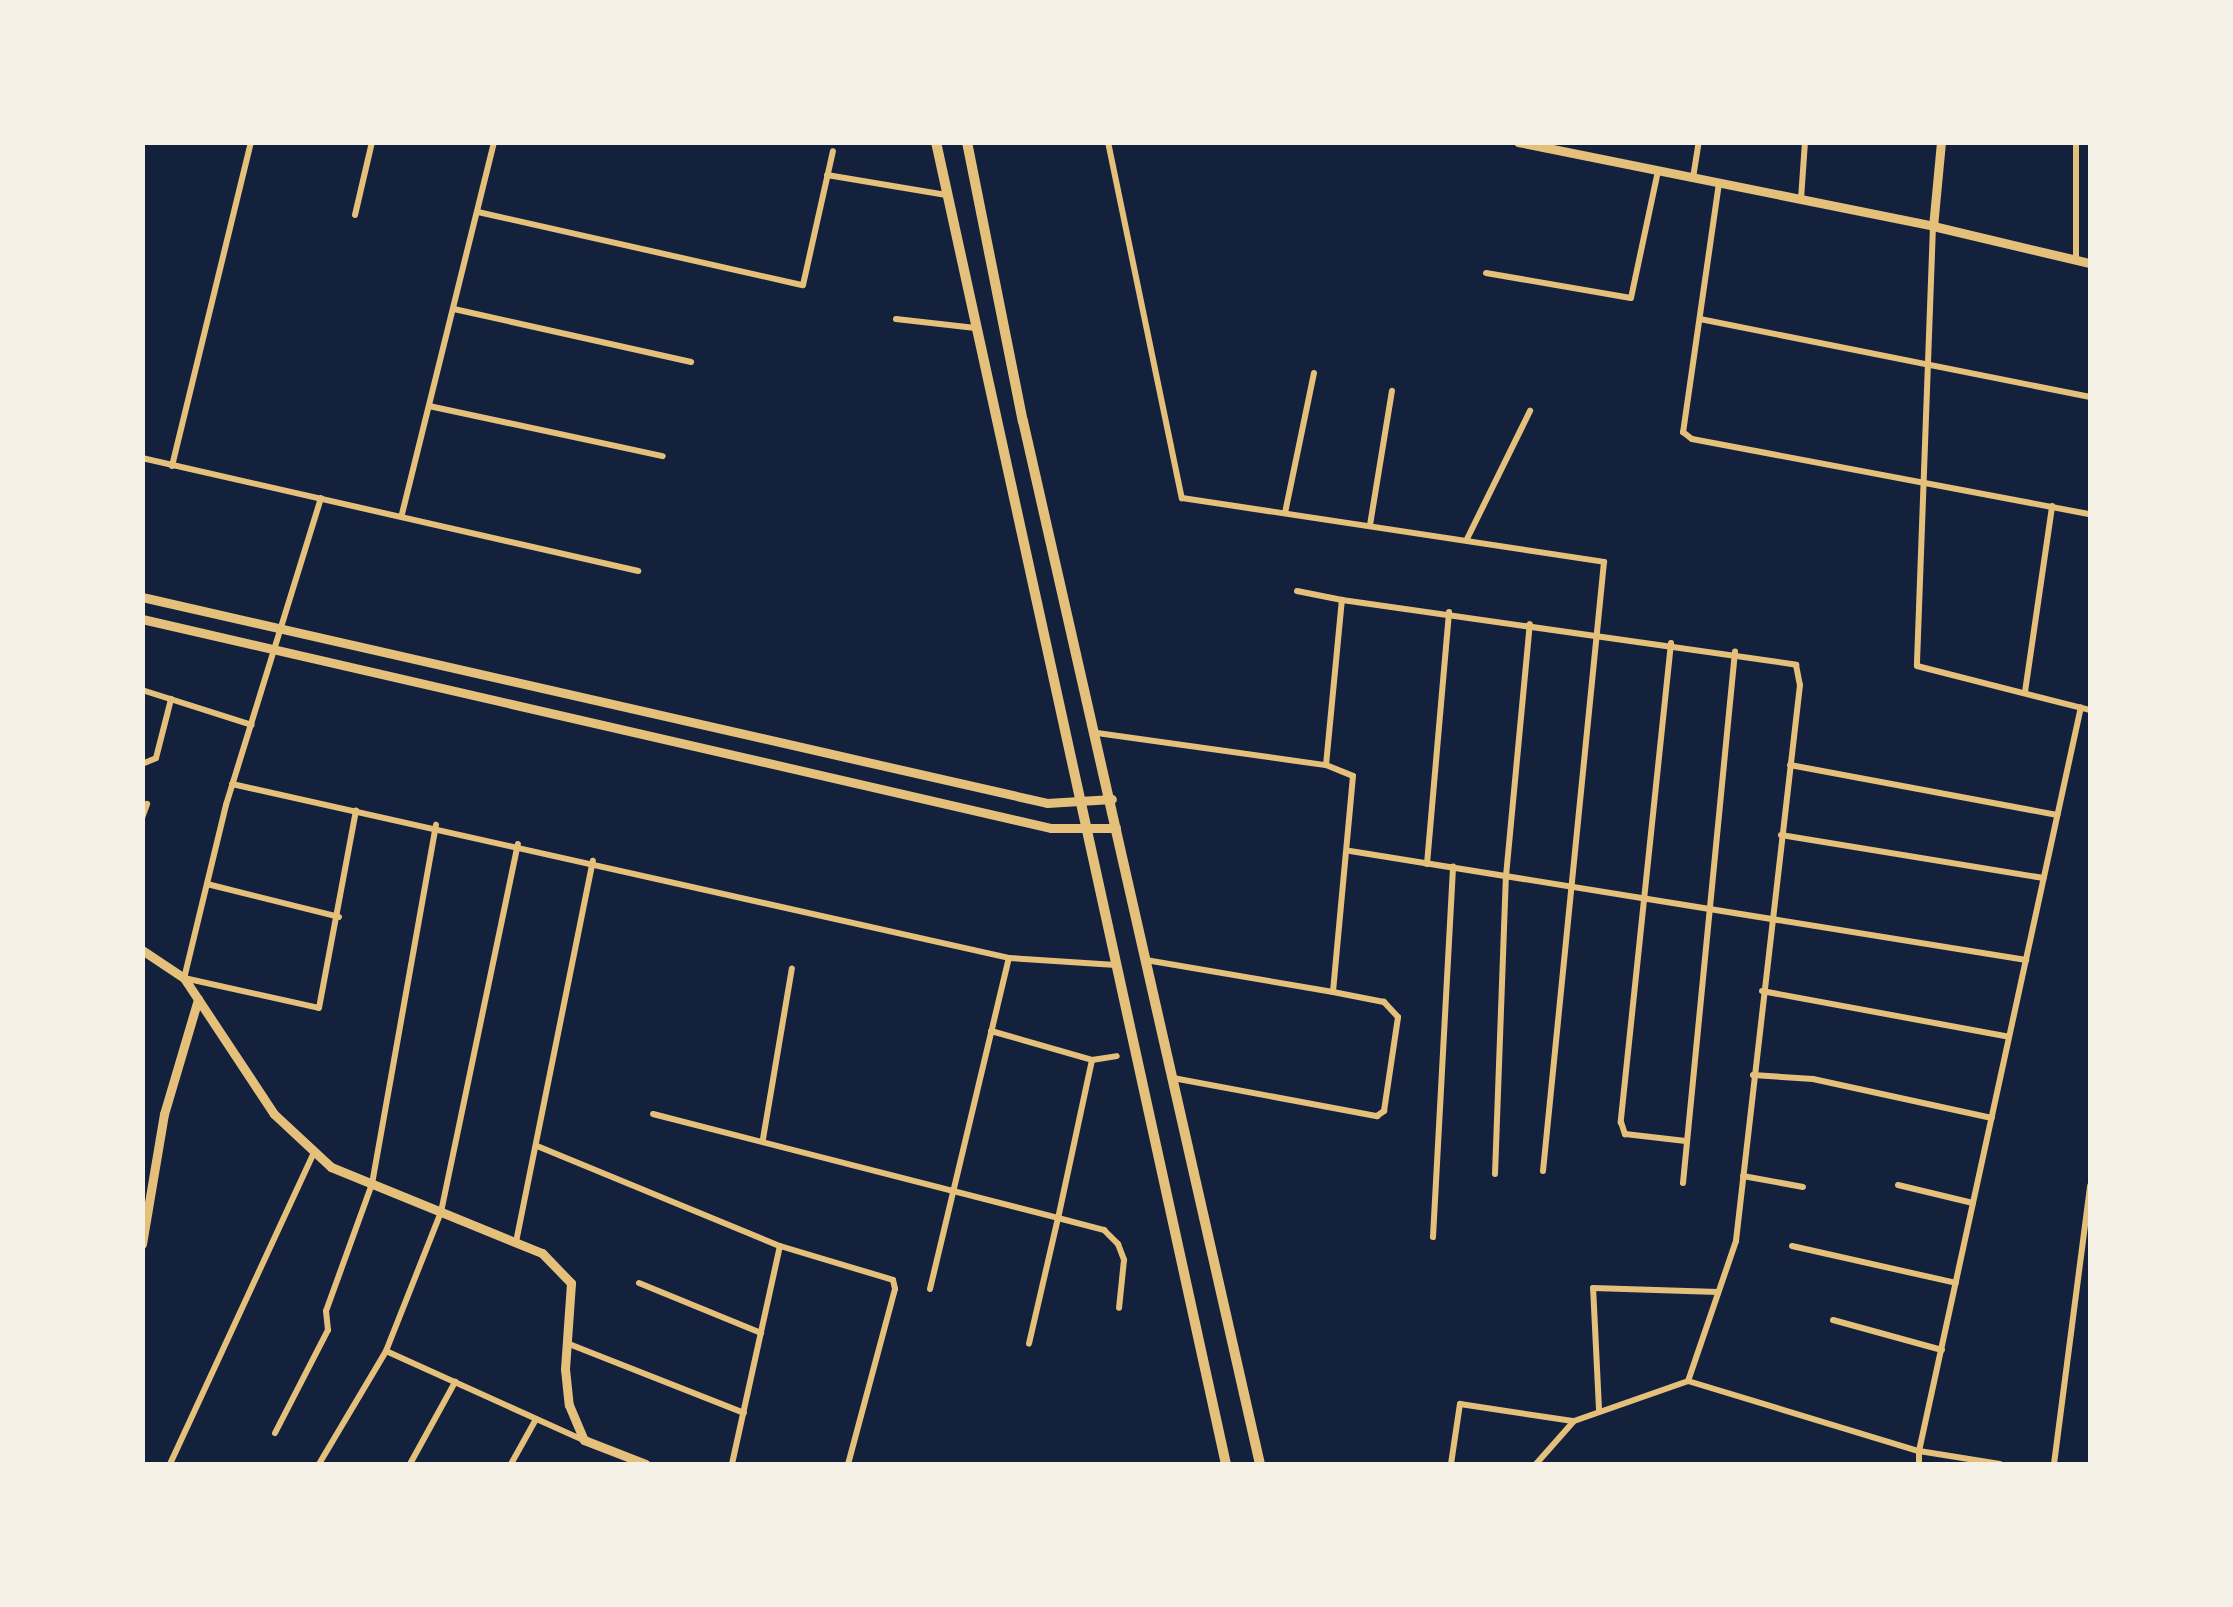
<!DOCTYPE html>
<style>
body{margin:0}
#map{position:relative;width:2233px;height:1607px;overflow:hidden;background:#14213d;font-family:Poppins,sans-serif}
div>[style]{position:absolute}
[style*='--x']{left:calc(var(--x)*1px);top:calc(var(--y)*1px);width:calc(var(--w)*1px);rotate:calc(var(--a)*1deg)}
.minor>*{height:6px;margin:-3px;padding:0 3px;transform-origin:3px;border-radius:3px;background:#e5c07b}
.tertiary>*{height:9px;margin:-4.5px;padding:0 4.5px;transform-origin:4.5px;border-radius:4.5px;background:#e5c07b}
.secondary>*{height:10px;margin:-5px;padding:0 5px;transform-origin:5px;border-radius:5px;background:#e5c07b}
span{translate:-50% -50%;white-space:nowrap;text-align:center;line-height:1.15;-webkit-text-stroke:8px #f6f1e7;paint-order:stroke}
.frame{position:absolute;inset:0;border:145px solid #f6f1e7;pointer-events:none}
</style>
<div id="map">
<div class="minor">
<i style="--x:1108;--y:142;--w:364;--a:78.3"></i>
<i style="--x:1182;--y:498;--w:427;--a:8.6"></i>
<i style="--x:1604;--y:562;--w:612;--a:95.72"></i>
<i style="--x:2076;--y:142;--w:118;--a:90"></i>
<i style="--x:827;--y:175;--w:121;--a:9.5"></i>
<i style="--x:1693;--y:178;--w:36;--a:-81"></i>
<i style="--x:1719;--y:183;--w:252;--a:98.2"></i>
<i style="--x:1683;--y:432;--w:11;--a:38"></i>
<i style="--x:1692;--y:439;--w:405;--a:10.7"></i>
<i style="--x:1801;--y:199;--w:57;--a:-86"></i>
<i style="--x:478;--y:212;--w:333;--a:12.7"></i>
<i style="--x:803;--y:285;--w:137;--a:-77.4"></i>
<i style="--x:355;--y:215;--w:75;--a:-76.9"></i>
<i style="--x:1933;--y:226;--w:440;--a:92.1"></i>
<i style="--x:1917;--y:666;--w:179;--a:14.3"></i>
<i style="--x:1486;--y:273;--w:147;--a:9.8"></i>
<i style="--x:1631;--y:298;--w:130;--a:-78"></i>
<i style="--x:454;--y:309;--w:243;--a:12.6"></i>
<i style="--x:896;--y:319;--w:80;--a:6.5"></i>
<i style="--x:1700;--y:319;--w:398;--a:11.3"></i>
<i style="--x:429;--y:406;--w:239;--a:12.1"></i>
<i style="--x:142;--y:458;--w:509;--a:12.83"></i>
<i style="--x:172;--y:466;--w:333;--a:-76.3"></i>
<i style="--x:321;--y:498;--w:321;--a:107.2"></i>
<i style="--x:226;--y:805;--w:178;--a:103.6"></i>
<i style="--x:184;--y:978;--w:138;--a:12.5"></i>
<i style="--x:319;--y:1008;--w:201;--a:-79.4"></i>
<i style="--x:1285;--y:513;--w:143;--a:-78.3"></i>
<i style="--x:402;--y:514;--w:383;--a:-76.1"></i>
<i style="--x:1370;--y:525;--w:136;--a:-80.7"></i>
<i style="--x:1467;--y:539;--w:143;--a:-63.8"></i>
<i style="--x:1297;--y:591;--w:46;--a:11.3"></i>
<i style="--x:1671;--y:643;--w:482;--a:96"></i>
<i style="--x:1621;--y:1122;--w:13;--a:72"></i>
<i style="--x:1625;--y:1134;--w:61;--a:6.5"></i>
<i style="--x:142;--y:690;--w:115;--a:17.7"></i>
<i style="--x:2025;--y:692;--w:188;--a:-81.7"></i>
<i style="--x:1097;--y:733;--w:231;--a:8"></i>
<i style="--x:1326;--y:765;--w:29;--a:22"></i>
<i style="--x:1353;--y:776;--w:217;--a:95.3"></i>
<i style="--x:1333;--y:992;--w:190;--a:-170.3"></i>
<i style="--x:142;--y:764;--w:15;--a:-23"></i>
<i style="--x:156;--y:758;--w:61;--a:-75.7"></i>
<i style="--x:1326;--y:765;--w:166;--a:-84.5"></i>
<i style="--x:1342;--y:600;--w:459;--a:8.1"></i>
<i style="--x:1796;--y:665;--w:20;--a:79"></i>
<i style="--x:1800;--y:685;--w:560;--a:96.57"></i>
<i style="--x:1736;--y:1241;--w:148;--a:108.9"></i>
<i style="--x:1790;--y:765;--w:272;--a:10.6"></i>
<i style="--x:232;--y:784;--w:796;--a:12.62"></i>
<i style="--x:1009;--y:958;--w:107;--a:3.7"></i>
<i style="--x:142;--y:818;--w:15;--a:-70"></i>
<i style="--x:1781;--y:835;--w:266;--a:9.3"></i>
<i style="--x:1350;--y:851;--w:685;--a:9.16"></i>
<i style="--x:1427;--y:864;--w:253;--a:-85"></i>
<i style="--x:207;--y:884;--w:136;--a:14"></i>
<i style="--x:1762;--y:991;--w:251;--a:10.5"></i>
<i style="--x:991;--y:1031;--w:105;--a:16"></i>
<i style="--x:1092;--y:1060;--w:162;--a:102.1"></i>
<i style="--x:1058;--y:1218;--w:48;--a:14.6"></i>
<i style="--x:1104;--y:1230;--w:20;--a:45"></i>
<i style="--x:1118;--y:1244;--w:17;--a:69"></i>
<i style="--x:1124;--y:1260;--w:48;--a:95.9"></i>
<i style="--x:1092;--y:1060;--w:25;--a:-9"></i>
<i style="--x:1753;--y:1075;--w:60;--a:3.8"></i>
<i style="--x:1813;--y:1079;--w:183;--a:12.3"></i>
<i style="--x:1173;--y:1078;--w:208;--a:10.6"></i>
<i style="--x:1377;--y:1116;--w:9;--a:-36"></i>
<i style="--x:1384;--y:1111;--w:95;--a:-81.5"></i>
<i style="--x:1398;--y:1017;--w:21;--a:-133"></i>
<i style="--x:1384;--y:1002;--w:52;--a:-168.9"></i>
<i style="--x:653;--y:1114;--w:418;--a:14.4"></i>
<i style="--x:1058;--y:1218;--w:129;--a:103"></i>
<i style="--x:763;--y:1139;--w:173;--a:-80.4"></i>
<i style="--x:537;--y:1146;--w:263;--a:22.4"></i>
<i style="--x:780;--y:1246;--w:118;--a:16.7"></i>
<i style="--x:893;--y:1280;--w:9;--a:77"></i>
<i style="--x:895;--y:1289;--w:181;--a:105"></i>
<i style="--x:1495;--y:1174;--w:298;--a:-87.9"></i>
<i style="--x:1506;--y:876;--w:253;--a:-84.6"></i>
<i style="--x:1743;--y:1176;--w:61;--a:10.4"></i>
<i style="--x:1683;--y:1183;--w:534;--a:-84.41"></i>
<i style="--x:1898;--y:1185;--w:77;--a:13.5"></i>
<i style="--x:1433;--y:1237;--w:371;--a:-86.9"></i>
<i style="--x:516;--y:1242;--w:389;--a:-78.6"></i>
<i style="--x:1792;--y:1246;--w:168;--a:12.7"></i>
<i style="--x:639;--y:1283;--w:132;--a:22.3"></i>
<i style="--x:930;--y:1289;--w:340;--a:-76.6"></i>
<i style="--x:1833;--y:1320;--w:113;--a:15.4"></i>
<i style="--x:569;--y:1344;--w:188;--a:21.5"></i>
<i style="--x:386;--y:1351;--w:149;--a:-68.4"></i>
<i style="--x:441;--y:1212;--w:376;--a:-78.2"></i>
<i style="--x:1599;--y:1409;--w:121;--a:-92.8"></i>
<i style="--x:1593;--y:1288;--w:125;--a:1.8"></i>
<i style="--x:275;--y:1433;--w:116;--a:-62.8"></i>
<i style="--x:328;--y:1330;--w:19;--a:-96"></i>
<i style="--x:326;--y:1311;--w:135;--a:-70.1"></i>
<i style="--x:372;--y:1184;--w:365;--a:-79.9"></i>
<i style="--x:170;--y:1464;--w:344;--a:-65.2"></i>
<i style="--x:319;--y:1464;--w:131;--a:-59.3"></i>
<i style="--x:386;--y:1351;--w:216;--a:24.3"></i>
<i style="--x:410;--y:1464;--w:94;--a:-61.2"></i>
<i style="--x:511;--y:1464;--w:51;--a:-60.9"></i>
<i style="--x:732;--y:1464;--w:223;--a:-77.6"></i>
<i style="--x:1451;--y:1464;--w:61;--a:-81.5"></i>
<i style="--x:1460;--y:1404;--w:114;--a:8.6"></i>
<i style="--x:1536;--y:1464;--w:57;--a:-48.5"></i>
<i style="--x:1574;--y:1421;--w:121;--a:-19.3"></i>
<i style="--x:1688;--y:1381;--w:241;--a:16.9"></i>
<i style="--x:1919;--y:1451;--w:761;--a:-77.72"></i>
<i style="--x:1919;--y:1464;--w:13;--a:-90"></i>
<i style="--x:1919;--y:1451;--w:82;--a:9.1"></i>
<i style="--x:2054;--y:1464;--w:281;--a:-82.6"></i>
</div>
<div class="tertiary">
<i style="--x:1518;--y:142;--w:423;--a:11.4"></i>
<i style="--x:1941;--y:142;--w:84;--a:95.4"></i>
<i style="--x:1933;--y:226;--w:161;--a:13.3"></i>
<i style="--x:142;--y:597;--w:928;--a:12.82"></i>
<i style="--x:1047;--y:803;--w:65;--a:-3.5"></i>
<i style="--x:142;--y:619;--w:933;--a:12.95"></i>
<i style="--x:1051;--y:828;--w:65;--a:0"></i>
<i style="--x:142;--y:950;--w:50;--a:33.7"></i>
<i style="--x:184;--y:978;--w:163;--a:56.5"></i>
<i style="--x:274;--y:1114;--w:78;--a:42.9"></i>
<i style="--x:331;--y:1167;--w:228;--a:22.2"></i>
<i style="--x:542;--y:1253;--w:42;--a:46"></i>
<i style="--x:571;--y:1283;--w:86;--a:94"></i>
<i style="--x:565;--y:1369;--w:36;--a:84"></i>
<i style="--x:569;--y:1405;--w:38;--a:67"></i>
<i style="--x:584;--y:1440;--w:66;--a:21.2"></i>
<i style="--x:142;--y:1244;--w:132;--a:-80.4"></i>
<i style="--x:164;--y:1114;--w:120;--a:-73.5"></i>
</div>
<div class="secondary">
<i style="--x:936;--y:142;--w:1353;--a:77.63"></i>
<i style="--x:967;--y:142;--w:285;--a:78.7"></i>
<i style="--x:1023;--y:421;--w:1070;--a:77.2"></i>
</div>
<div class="frame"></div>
</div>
